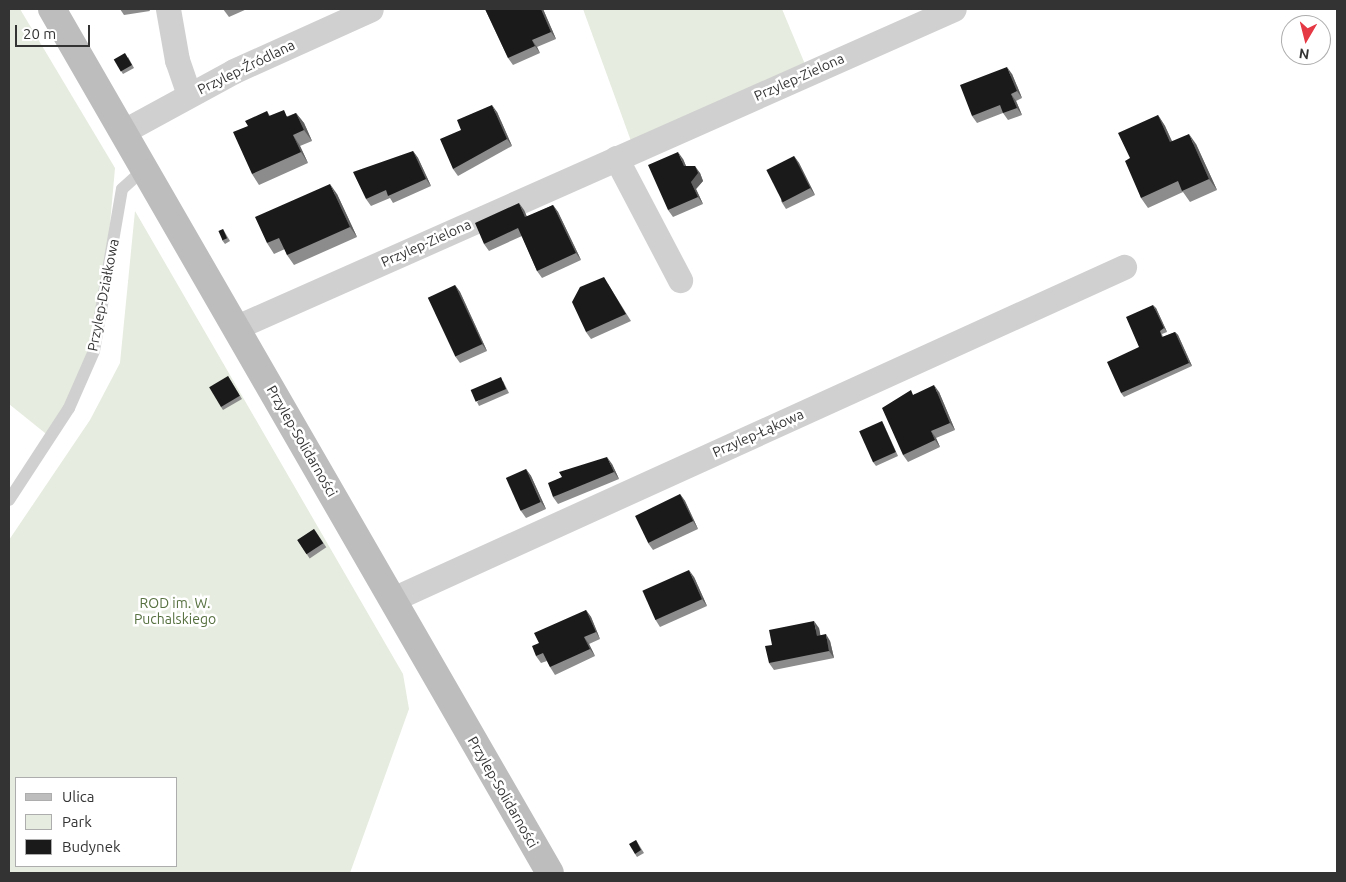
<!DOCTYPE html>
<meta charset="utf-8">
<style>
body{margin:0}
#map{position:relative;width:1346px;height:882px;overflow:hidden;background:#fff;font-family:Ubuntu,sans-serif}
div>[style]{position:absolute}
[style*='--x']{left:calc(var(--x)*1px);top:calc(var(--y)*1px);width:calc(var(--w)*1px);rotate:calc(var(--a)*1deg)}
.green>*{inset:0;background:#e6ecdf}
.service>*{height:12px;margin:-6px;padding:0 6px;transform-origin:6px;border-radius:6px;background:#d0d0d0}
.minor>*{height:25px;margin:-12.5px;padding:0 12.5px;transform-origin:12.5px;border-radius:12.5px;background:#d0d0d0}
.secondary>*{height:28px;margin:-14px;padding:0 14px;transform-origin:14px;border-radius:14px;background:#bdbdbd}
.wall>*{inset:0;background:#8c8c8c;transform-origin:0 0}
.shaded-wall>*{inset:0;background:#5f5f5f}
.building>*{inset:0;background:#1a1a1a;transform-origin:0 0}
span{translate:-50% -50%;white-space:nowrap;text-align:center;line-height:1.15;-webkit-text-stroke:5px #fff;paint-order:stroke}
.street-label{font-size:14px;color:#333}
.park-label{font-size:14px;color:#56703f}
.frame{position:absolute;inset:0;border:10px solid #333;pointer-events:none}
.legend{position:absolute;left:15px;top:777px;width:162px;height:90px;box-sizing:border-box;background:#fff;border:1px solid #adadad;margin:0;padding:6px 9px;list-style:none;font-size:15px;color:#333}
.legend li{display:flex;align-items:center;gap:10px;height:25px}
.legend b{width:25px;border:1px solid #adadad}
.north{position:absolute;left:1281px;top:15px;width:50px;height:50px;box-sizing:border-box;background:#fff;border:1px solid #adadad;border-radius:50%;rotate:188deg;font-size:14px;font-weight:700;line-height:20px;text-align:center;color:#333}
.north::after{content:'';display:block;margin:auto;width:18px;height:22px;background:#e63946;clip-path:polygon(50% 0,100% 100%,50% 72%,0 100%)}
.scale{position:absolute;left:15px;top:25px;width:75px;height:22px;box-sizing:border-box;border:2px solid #333;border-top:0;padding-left:6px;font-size:15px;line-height:18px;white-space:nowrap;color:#333;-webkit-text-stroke:4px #fff;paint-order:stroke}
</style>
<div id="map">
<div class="green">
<i style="clip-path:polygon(9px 9px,20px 9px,115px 168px,103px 302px,86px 370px,50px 437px,9px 404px)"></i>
<i style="clip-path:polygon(583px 9px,782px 9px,807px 69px,631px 141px)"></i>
<i style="clip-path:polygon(evenodd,135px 211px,403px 674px,409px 709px,350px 873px,9px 873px,9px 540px,90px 420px,120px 363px,135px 211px,16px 778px,176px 778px,176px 866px,16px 866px,16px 778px)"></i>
</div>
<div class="service">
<i style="--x:9;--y:500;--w:110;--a:-56.9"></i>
<i style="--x:69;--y:408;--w:62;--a:-66.3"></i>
<i style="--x:94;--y:351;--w:164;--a:-80.2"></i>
<i style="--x:122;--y:189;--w:31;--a:-42"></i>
</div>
<div class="minor">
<i style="--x:168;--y:9;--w:52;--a:80"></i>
<i style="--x:177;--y:60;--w:36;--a:71"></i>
<i style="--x:124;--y:131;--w:125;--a:-28.6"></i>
<i style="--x:234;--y:71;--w:150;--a:-24.3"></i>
<i style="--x:616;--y:158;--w:138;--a:62.3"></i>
<i style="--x:237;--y:327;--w:784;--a:-23.92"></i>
<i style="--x:393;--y:599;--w:803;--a:-24.43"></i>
</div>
<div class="secondary">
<i style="--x:52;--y:9;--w:997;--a:60.04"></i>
</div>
<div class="wall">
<i style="clip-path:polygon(120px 9px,149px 9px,150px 11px,124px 15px)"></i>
<i style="clip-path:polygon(223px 9px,247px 9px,229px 17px)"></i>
<i style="clip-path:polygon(485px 9px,543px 9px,556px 39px,537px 47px,540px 53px,513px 65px,508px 58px)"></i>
<i style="clip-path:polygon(128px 57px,134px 68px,123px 74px,121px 71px)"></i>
<i style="clip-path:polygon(1012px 74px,1022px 98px,1016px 101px,1022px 115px,1008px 120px,1003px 113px,977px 123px,972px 116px)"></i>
<i style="clip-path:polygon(267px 111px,270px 116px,288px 116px,296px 113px,304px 123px,312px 141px,300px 146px,308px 163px,259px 185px,252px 174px)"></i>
<i style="clip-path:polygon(497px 112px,512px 146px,458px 176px,453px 169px,461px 130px)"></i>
<i style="clip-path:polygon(1158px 115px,1165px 126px,1172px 141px,1196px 144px,1217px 190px,1190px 202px,1183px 192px,1148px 208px,1141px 198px,1130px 158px)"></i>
<i style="clip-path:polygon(413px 151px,418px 158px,431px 186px,393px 203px,390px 198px,371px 206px,366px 199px)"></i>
<i style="clip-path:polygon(794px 156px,799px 163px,815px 195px,786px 209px,781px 201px)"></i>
<i style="clip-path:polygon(683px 159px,686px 166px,700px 173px,703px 181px,696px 189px,703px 204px,673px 217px,668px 210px)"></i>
<i style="clip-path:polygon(337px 194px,357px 237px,294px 265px,287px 255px,285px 249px,274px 254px,267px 243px)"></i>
<i style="clip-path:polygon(553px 205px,558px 212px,581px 260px,542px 278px,537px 271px,522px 236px,489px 251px,484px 244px,524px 210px,527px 217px)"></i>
<i style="clip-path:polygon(223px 229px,230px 241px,225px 244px,222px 240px)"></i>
<i style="clip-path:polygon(608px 284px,631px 321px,591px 339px,586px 332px)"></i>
<i style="clip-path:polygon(455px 285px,460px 292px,487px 351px,460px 363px,455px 356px)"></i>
<i style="clip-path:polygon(1156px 308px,1167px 332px,1162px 334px,1163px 337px,1175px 332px,1178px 335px,1192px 366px,1124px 397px,1121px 393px,1139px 347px)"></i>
<i style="clip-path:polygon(228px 376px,242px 399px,223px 410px,221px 407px)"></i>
<i style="clip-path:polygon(503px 381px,509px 393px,479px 406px,477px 402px)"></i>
<i style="clip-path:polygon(939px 392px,955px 430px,936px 438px,940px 447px,908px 462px,903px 455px,914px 394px)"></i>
<i style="clip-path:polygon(882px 421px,884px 425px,898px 456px,876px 466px,873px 462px)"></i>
<i style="clip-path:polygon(612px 464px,619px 479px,558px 504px,553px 497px)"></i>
<i style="clip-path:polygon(526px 469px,531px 476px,546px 509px,526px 518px,521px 511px)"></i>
<i style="clip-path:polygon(680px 494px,685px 501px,698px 529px,653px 550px,648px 543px)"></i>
<i style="left:314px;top:529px;width:22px;height:20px;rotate:56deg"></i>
<i style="clip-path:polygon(694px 577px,707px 606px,660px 627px,655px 619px)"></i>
<i style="clip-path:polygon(586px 610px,591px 617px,600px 639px,589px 644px,595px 656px,555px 675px,550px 667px,547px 661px,541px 663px,536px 656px,539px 643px)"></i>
<i style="clip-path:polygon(819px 628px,820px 635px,830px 641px,834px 658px,774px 670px,769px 663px,772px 645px)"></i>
<i style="clip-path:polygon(636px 840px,644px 853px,637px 857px,635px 854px)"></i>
</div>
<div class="shaded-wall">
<i style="clip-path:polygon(541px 9px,543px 9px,556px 39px,551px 32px)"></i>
<i style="clip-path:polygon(532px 40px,537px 47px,540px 53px,535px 46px)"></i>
<i style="clip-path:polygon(1007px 67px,1012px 74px,1022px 98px,1017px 91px)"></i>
<i style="clip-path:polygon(1011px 94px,1016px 101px,1022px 115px,1017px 108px)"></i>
<i style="clip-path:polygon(492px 105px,497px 112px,512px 146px,507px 139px)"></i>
<i style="clip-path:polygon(296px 113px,304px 123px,312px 141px,304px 130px)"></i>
<i style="clip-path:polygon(1158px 115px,1165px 126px,1177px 153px,1170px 142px)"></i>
<i style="clip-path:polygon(1189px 134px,1196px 144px,1217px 190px,1209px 179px)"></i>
<i style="clip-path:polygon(293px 135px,300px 146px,308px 163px,301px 152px)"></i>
<i style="clip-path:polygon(413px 151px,418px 158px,431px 186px,426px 179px)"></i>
<i style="clip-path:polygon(678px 152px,683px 159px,689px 173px,684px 166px)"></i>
<i style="clip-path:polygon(794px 156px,799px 163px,815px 195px,810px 188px)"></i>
<i style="clip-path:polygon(695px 166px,700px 173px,703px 181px,696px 189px,703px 204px,698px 197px,691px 182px)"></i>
<i style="clip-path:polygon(330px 184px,337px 194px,357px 237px,350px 227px)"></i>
<i style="clip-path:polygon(519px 203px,524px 210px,530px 224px,525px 217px)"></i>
<i style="clip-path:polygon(553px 205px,558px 212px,581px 260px,576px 253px)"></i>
<i style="clip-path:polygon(455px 285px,460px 292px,487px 351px,482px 344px)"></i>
<i style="clip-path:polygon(1153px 305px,1156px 308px,1167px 332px,1164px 328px)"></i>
<i style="clip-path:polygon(1175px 332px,1178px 335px,1192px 366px,1189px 363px)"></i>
<i style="clip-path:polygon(934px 385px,939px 392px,955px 430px,950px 423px)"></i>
<i style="clip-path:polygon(931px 431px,936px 438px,940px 447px,935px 440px)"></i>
<i style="clip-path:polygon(607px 457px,612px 464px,619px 479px,614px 472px)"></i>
<i style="clip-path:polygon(526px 469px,531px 476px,546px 509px,541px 502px)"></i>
<i style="clip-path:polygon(680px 494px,685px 501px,698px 529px,693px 521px)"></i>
<i style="clip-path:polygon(689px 570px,694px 577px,707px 606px,702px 599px)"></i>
<i style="clip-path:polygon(586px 610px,591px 617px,600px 639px,596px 632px)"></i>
<i style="clip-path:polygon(814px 621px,819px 628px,822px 643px,817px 636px)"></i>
<i style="clip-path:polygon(826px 634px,830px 641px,834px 658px,829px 651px)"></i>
<i style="clip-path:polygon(584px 637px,589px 644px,595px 656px,590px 649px)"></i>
</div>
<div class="building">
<i style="clip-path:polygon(485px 9px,541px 9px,551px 32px,532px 40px,535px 46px,508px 58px)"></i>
<i style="left:125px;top:53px;width:14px;height:13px;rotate:60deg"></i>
<i style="clip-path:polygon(1007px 67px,1017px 91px,1011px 94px,1017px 108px,1003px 113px,1000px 105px,972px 116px,960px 85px)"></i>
<i style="clip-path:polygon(492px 105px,507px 139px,453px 169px,440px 139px,461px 130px,457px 120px)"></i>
<i style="clip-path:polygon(284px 110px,287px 117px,296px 113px,304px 130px,293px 135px,301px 152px,252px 174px,233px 132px,248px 126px,245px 121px,267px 111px,269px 116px)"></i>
<i style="clip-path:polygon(1158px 115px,1170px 142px,1189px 134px,1209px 179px,1182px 191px,1178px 181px,1141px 198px,1125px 161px,1130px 158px,1118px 133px)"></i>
<i style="clip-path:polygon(413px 151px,426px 179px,388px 196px,386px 190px,366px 199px,353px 172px)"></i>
<i style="clip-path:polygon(678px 152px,684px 166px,695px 166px,698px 173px,691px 182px,698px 197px,668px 210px,648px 165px)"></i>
<i style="left:794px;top:156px;width:36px;height:31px;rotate:63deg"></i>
<i style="clip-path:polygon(330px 184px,350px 227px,287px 255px,279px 238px,267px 243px,255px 217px)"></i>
<i style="clip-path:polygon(519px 203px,525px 217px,553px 205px,576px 253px,537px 271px,518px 228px,484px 244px,475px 223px)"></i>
<i style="left:223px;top:229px;width:10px;height:5px;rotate:66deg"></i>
<i style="clip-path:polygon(604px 277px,626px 314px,586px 332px,572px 302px,580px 287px)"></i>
<i style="left:455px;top:285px;width:65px;height:30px;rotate:65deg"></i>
<i style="clip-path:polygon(1153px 305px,1164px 328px,1160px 331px,1162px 337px,1175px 332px,1189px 363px,1121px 393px,1107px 362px,1139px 347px,1126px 317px)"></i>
<i style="left:228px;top:376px;width:23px;height:22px;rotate:59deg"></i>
<i style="left:501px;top:377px;width:13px;height:33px;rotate:67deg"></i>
<i style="clip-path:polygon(934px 385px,950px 423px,931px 431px,935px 440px,903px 455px,882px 408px,911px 390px,913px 395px)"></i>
<i style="left:882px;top:421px;width:34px;height:25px;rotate:66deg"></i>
<i style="clip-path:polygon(607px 457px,614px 472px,553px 497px,548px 483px,562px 477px,559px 472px)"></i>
<i style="left:526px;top:469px;width:36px;height:22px;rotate:66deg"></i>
<i style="left:680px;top:494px;width:30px;height:50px;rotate:64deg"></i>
<i style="left:314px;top:529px;width:17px;height:20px;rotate:57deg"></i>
<i style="left:689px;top:570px;width:32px;height:51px;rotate:66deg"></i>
<i style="clip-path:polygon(586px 610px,596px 632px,584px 637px,590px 649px,550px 667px,543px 653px,536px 656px,532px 646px,539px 643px,534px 633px)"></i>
<i style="clip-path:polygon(814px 621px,817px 636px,826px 634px,829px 651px,769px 663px,765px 646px,772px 645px,769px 630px)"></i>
<i style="clip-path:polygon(636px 840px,641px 850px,635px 854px,629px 844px)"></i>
</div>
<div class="street-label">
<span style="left:246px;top:67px;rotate:-26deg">Przylep-Źródlana</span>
<span style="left:799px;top:77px;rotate:-24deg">Przylep-Zielona</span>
<span style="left:426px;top:243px;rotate:-24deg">Przylep-Zielona</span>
<span style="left:103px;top:295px;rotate:-79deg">Przylep-Działkowa</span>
<span style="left:758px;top:433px;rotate:-24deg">Przylep-Łąkowa</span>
<span style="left:302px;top:441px;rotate:60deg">Przylep-Solidarności</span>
<span style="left:503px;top:792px;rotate:60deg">Przylep-Solidarności</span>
</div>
<div class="park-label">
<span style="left:175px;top:611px">ROD im. W.<br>Puchalskiego</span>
</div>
<div class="frame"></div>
<ul class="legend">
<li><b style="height:6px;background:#bdbdbd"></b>Ulica</li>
<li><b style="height:14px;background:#e6ecdf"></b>Park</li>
<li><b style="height:14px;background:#1a1a1a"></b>Budynek</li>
</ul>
<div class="north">N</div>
<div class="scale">20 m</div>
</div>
